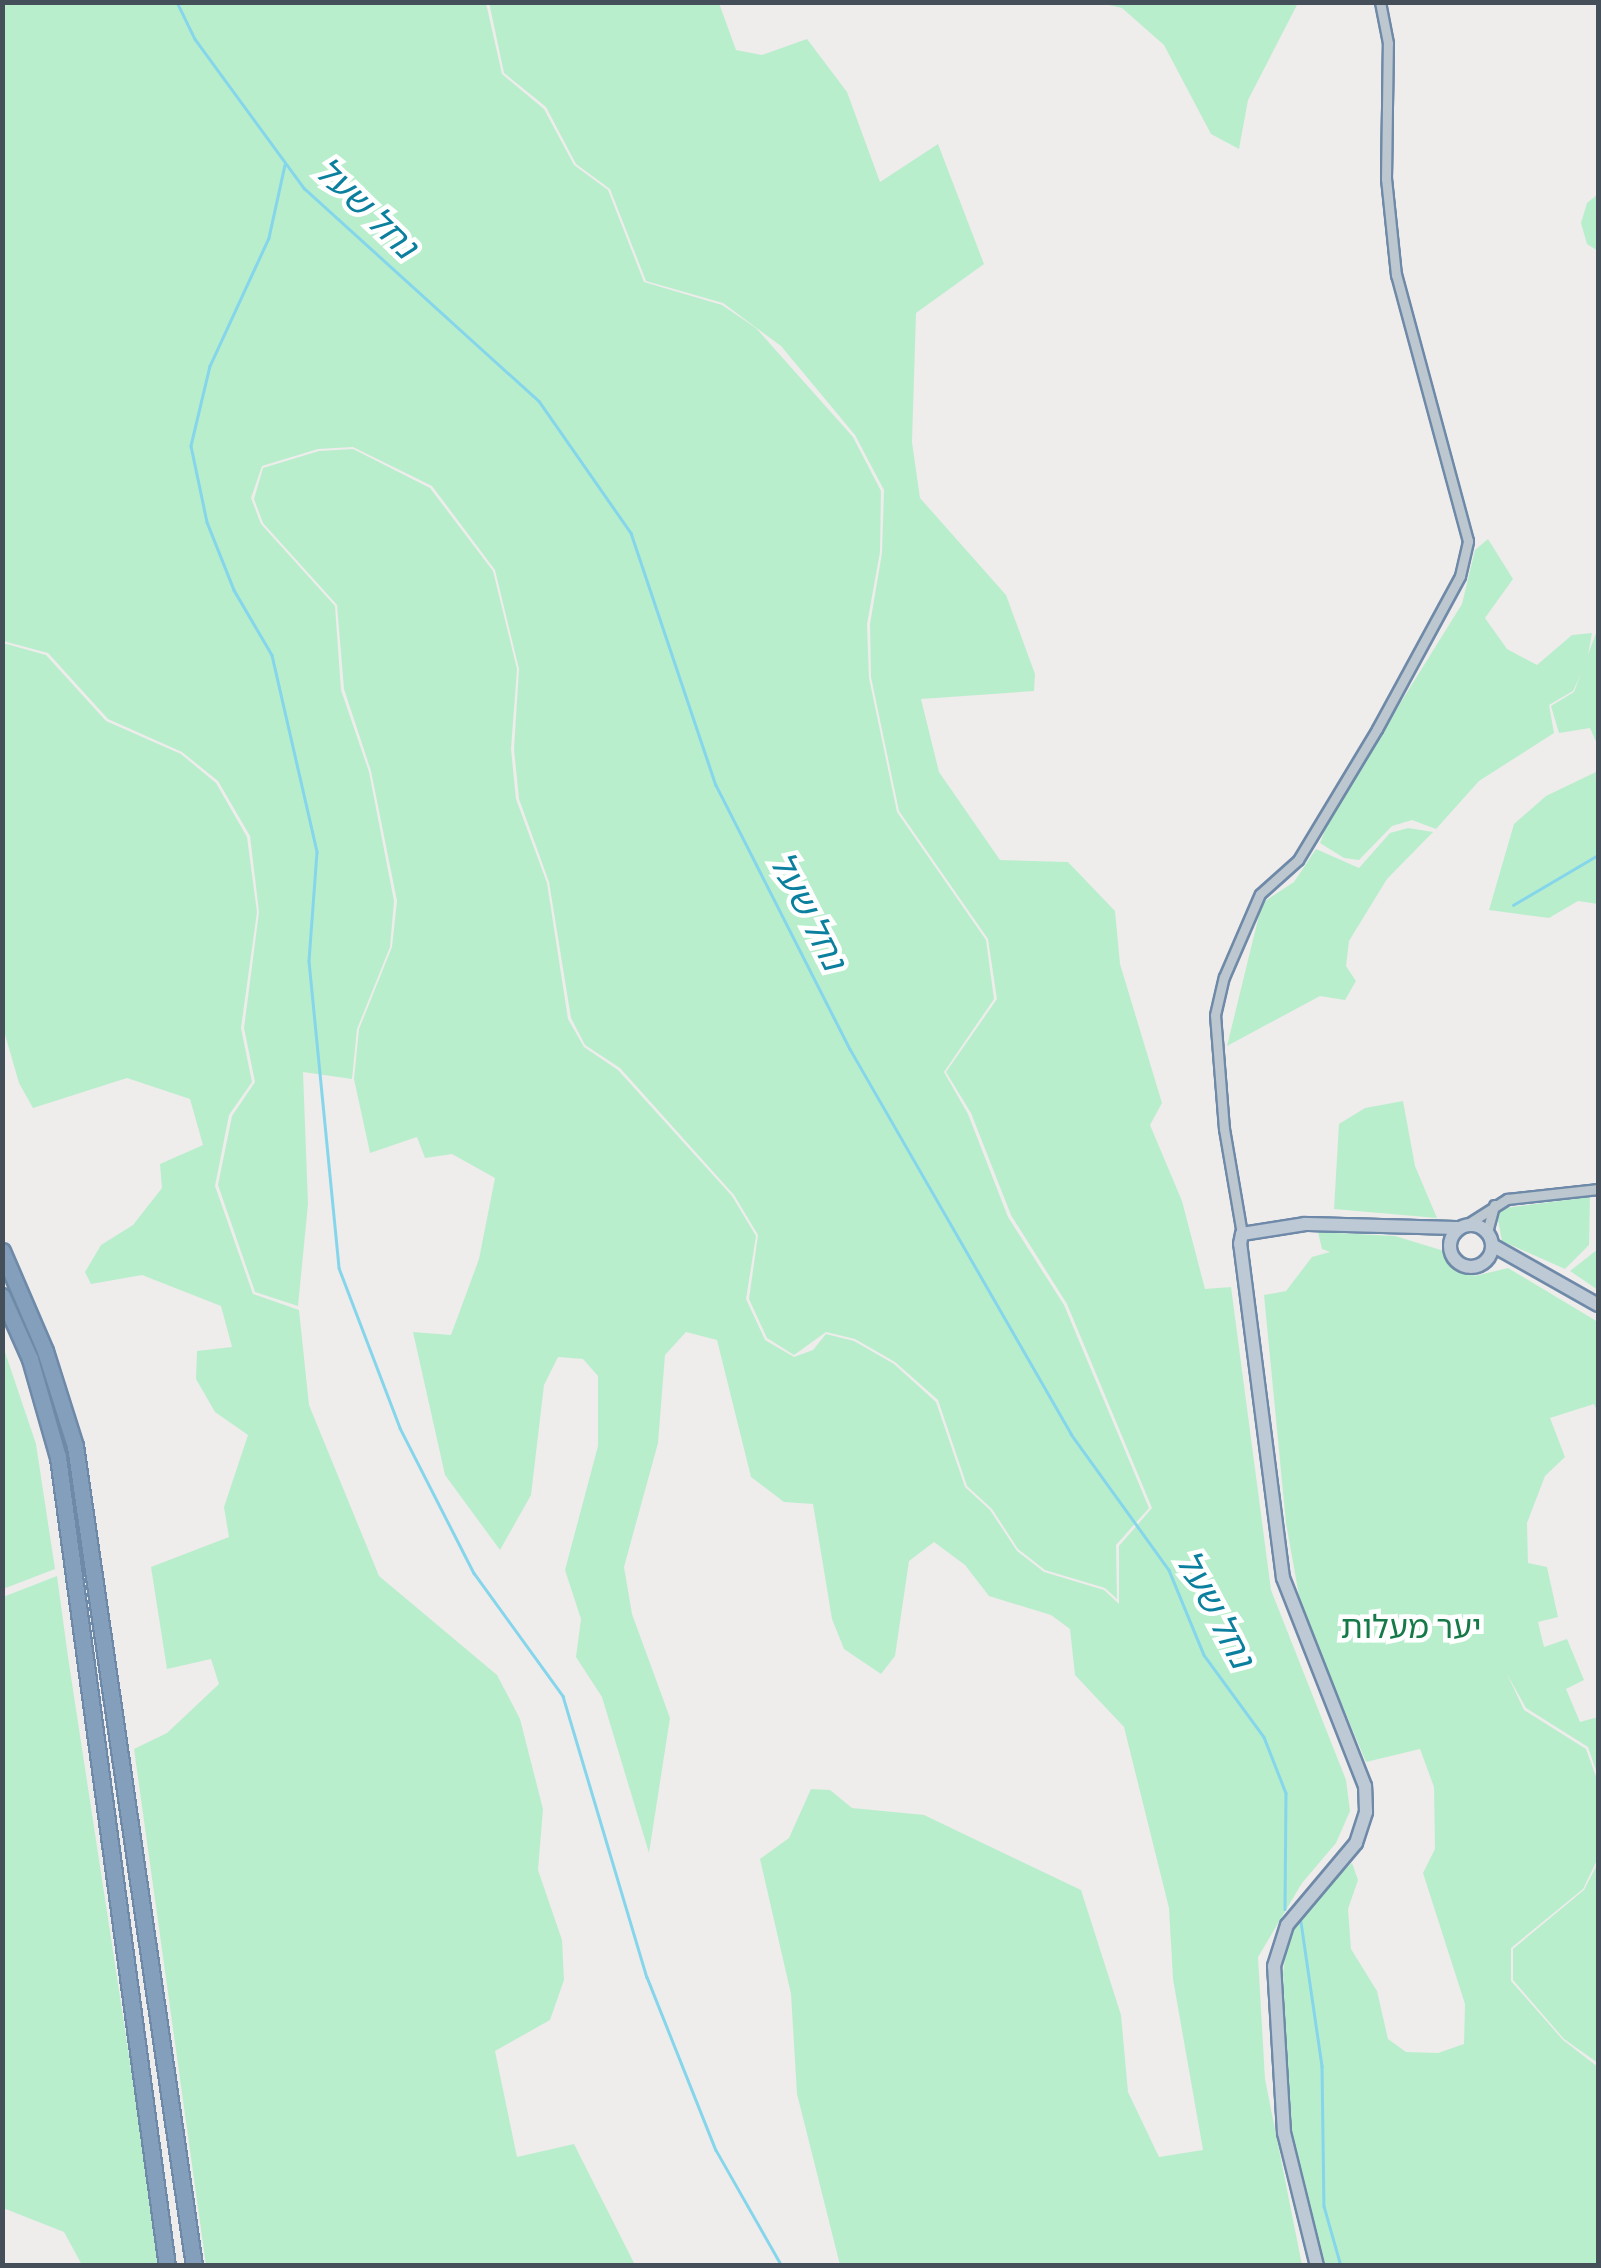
<!DOCTYPE html>
<meta charset="utf-8">
<style>
body{margin:0}
#map{position:relative;width:1601px;height:2268px;overflow:hidden;background:#efecec;font-family:Cabin,"Noto Sans Hebrew",sans-serif}
div>[style]{position:absolute}
[style*='--x']{left:calc(var(--x)*1px);top:calc(var(--y)*1px);width:calc(var(--w)*1px);rotate:calc(var(--a)*1deg)}
.green>*{inset:0;background:#b9eecd}
.stream>*{height:2.5px;margin:-1.25px;padding:0 1.25px;transform-origin:1.25px;border-radius:1.25px;background:#85d6eb}
.roads{filter:drop-shadow(2px 0 #6e8aa8) drop-shadow(-2px 0 #6e8aa8) drop-shadow(0 2px #6e8aa8) drop-shadow(0 -2px #6e8aa8)}
.street>*{height:9px;margin:-4.5px;padding:0 4.5px;transform-origin:4.5px;border-radius:4.5px;background:#bcc7cf}
.secondary>*{height:12px;margin:-6px;padding:0 6px;transform-origin:6px;border-radius:6px;background:#bec9d6}
.secondary>.ring{margin:-6px;padding:0;box-sizing:content-box;background:none;border:12px solid #bec9d6;border-radius:50%}
.highway>*{height:15px;margin:-7.5px;padding:0 7.5px;transform-origin:7.5px;border-radius:7.5px;background:#839fbc}
span{translate:-50% -50%;white-space:nowrap;text-align:center;line-height:1.15;-webkit-text-stroke:9px #fff;paint-order:stroke}
.park-label{font-size:32px;color:#167a48}
.water-label{font-size:35px;color:#0b7f9e;font-style:italic}
.frame{position:absolute;inset:0;border:5px solid #444f59;pointer-events:none}
</style>
<div id="map">
<div class="green">
<i style="clip-path:polygon(489px 2px,719px 3px,736px 50px,762px 55px,807px 39px,847px 92px,880px 182px,938px 144px,984px 264px,916px 313px,912px 442px,920px 498px,1006px 595px,1035px 674px,1034px 691px,921px 699px,939px 772px,1000px 860px,1068px 862px,1115px 911px,1120px 964px,1162px 1103px,1150px 1125px,1182px 1201px,1205px 1289px,1231px 1287px,1271px 1590px,1346px 1780px,1350px 1811px,1336px 1843px,1302px 1883px,1258px 1957px,1265px 2079px,1302px 2265px,840px 2265px,797px 2094px,791px 1994px,760px 1859px,789px 1838px,811px 1789px,830px 1790px,852px 1808px,924px 1815px,1081px 1890px,1121px 2015px,1128px 2092px,1159px 2157px,1203px 2150px,1173px 1979px,1169px 1908px,1124px 1727px,1075px 1675px,1070px 1629px,1051px 1615px,989px 1596px,965px 1565px,934px 1542px,909px 1561px,895px 1656px,881px 1674px,844px 1649px,832px 1619px,813px 1504px,784px 1502px,751px 1477px,717px 1340px,686px 1332px,665px 1355px,658px 1443px,624px 1567px,632px 1614px,670px 1718px,649px 1853px,602px 1697px,576px 1657px,581px 1619px,565px 1570px,598px 1446px,598px 1376px,583px 1359px,558px 1357px,544px 1385px,531px 1495px,500px 1550px,445px 1475px,413px 1332px,451px 1335px,479px 1259px,495px 1178px,452px 1154px,425px 1158px,417px 1137px,370px 1153px,354px 1079px,359px 1029px,392px 947px,397px 901px,371px 771px,344px 689px,337px 605px,263px 523px,254px 499px,263px 468px,319px 451px,353px 449px,430px 488px,493px 571px,517px 669px,511px 749px,516px 799px,547px 883px,568px 1019px,584px 1047px,618px 1070px,732px 1196px,756px 1236px,746px 1299px,765px 1340px,794px 1357px,813px 1350px,826px 1334px,854px 1341px,894px 1364px,936px 1402px,965px 1487px,990px 1510px,1017px 1551px,1044px 1572px,1104px 1590px,1119px 1604px,1119px 1546px,1152px 1508px,1067px 1304px,1011px 1215px,971px 1113px,946px 1072px,997px 999px,988px 939px,899px 811px,871px 677px,870px 624px,882px 553px,884px 490px,855px 435px,781px 346px,723px 303px,646px 281px,610px 189px,576px 164px,546px 107px,504px 73px)"></i>
<i style="clip-path:polygon(2px 3px,486px 3px,502px 74px,544px 109px,574px 165px,608px 190px,644px 282px,722px 305px,756px 328px,853px 437px,881px 491px,880px 552px,867px 624px,869px 678px,897px 812px,986px 940px,994px 999px,944px 1072px,968px 1114px,1008px 1217px,1064px 1305px,1149px 1508px,1116px 1545px,1117px 1599px,1105px 1588px,1045px 1570px,1018px 1549px,992px 1509px,967px 1486px,938px 1400px,895px 1362px,855px 1339px,826px 1332px,794px 1355px,767px 1338px,749px 1299px,758px 1235px,734px 1195px,620px 1068px,585px 1045px,571px 1018px,549px 882px,519px 799px,514px 749px,519px 669px,495px 570px,432px 486px,353px 447px,318px 449px,262px 466px,251px 498px,261px 524px,335px 606px,341px 690px,369px 772px,394px 901px,390px 947px,357px 1029px,352px 1079px,303px 1072px,308px 1204px,298px 1306px,255px 1292px,218px 1185px,232px 1116px,255px 1082px,244px 1028px,259px 912px,250px 836px,218px 781px,182px 752px,108px 719px,48px 653px,3px 641px)"></i>
<i style="clip-path:polygon(1100px 3px,1298px 3px,1248px 100px,1239px 149px,1211px 134px,1164px 45px,1122px 8px)"></i>
<i style="clip-path:polygon(1598px 194px,1598px 251px,1587px 244px,1581px 223px,1587px 203px)"></i>
<i style="clip-path:polygon(1488px 539px,1513px 579px,1485px 618px,1507px 649px,1537px 665px,1572px 635px,1592px 633px,1587px 661px,1573px 691px,1549px 705px,1554px 733px,1479px 781px,1436px 829px,1412px 820px,1392px 826px,1359px 860px,1344px 858px,1320px 843px,1332px 813px,1462px 604px,1475px 550px)"></i>
<i style="clip-path:polygon(1598px 628px,1598px 746px,1590px 728px,1559px 733px,1551px 706px,1574px 692px)"></i>
<i style="clip-path:polygon(3px 643px,46px 655px,106px 721px,181px 754px,216px 783px,247px 837px,257px 912px,241px 1028px,252px 1082px,229px 1115px,215px 1186px,253px 1294px,299px 1310px,309px 1405px,379px 1576px,497px 1675px,520px 1719px,543px 1809px,538px 1870px,562px 1940px,564px 1980px,550px 2020px,495px 2051px,517px 2157px,574px 2144px,635px 2265px,206px 2265px,134px 1749px,167px 1733px,219px 1684px,211px 1659px,167px 1669px,151px 1567px,229px 1537px,224px 1507px,248px 1435px,215px 1412px,196px 1379px,197px 1351px,232px 1347px,221px 1306px,142px 1275px,91px 1284px,85px 1272px,101px 1245px,133px 1225px,162px 1188px,160px 1164px,203px 1145px,190px 1099px,127px 1078px,33px 1108px,19px 1083px,2px 1024px)"></i>
<i style="clip-path:polygon(1598px 771px,1598px 904px,1578px 901px,1549px 918px,1489px 910px,1514px 824px,1546px 796px)"></i>
<i style="clip-path:polygon(1408px 828px,1433px 832px,1387px 879px,1349px 941px,1346px 966px,1356px 981px,1345px 1000px,1320px 996px,1227px 1046px,1262px 903px,1294px 882px,1316px 849px,1359px 868px,1390px 833px)"></i>
<i style="clip-path:polygon(1403px 1101px,1415px 1166px,1437px 1218px,1334px 1209px,1339px 1124px,1365px 1108px)"></i>
<i style="clip-path:polygon(1590px 1197px,1589px 1245px,1565px 1269px,1502px 1241px,1497px 1215px,1505px 1208px)"></i>
<i style="clip-path:polygon(1318px 1232px,1395px 1236px,1441px 1250px,1475px 1276px,1508px 1268px,1598px 1322px,1598px 1413px,1594px 1404px,1550px 1418px,1565px 1457px,1545px 1476px,1527px 1523px,1528px 1563px,1547px 1567px,1558px 1617px,1538px 1622px,1544px 1647px,1567px 1639px,1584px 1680px,1566px 1689px,1580px 1722px,1598px 1717px,1598px 1776px,1588px 1747px,1526px 1708px,1507px 1674px,1524px 1710px,1586px 1749px,1598px 1782px,1598px 1858px,1583px 1889px,1511px 1948px,1511px 1981px,1563px 2040px,1598px 2067px,1598px 2265px,1326px 2265px,1310px 2224px,1291px 2135px,1283px 1974px,1288px 1936px,1315px 1897px,1352px 1863px,1358px 1880px,1348px 1909px,1351px 1949px,1377px 1991px,1388px 2039px,1406px 2052px,1438px 2053px,1464px 2044px,1465px 2004px,1423px 1873px,1435px 1849px,1434px 1787px,1420px 1749px,1366px 1762px,1301px 1607px,1286px 1523px,1264px 1295px,1286px 1291px,1312px 1257px,1330px 1252px,1322px 1249px)"></i>
<i style="clip-path:polygon(1598px 1249px,1598px 1290px,1570px 1271px)"></i>
<i style="clip-path:polygon(3px 1346px,36px 1444px,55px 1569px,3px 1589px)"></i>
<i style="clip-path:polygon(57px 1576px,68px 1657px,161px 2265px,82px 2265px,64px 2232px,3px 2208px,3px 1597px)"></i>
<i style="clip-path:polygon(1598px 1863px,1598px 2063px,1564px 2039px,1513px 1980px,1513px 1949px,1584px 1890px)"></i>
</div>
<div class="stream">
<i style="--x:177;--y:2;--w:41;--a:64.1"></i>
<i style="--x:195;--y:39;--w:185;--a:53.8"></i>
<i style="--x:304;--y:188;--w:317;--a:42.2"></i>
<i style="--x:539;--y:401;--w:161;--a:55.1"></i>
<i style="--x:631;--y:533;--w:266;--a:71.4"></i>
<i style="--x:716;--y:785;--w:296;--a:63.1"></i>
<i style="--x:850;--y:1049;--w:444;--a:60.1"></i>
<i style="--x:1071;--y:1434;--w:168;--a:54.2"></i>
<i style="--x:1169;--y:1570;--w:92;--a:67.6"></i>
<i style="--x:1204;--y:1655;--w:102;--a:53.8"></i>
<i style="--x:1264;--y:1737;--w:60;--a:68.6"></i>
<i style="--x:1286;--y:1793;--w:116;--a:90.5"></i>
<i style="--x:285;--y:165;--w:75;--a:102.4"></i>
<i style="--x:269;--y:238;--w:141;--a:114.7"></i>
<i style="--x:210;--y:366;--w:82;--a:103.4"></i>
<i style="--x:191;--y:446;--w:78;--a:78.1"></i>
<i style="--x:207;--y:522;--w:73;--a:68.3"></i>
<i style="--x:234;--y:590;--w:75;--a:59.7"></i>
<i style="--x:272;--y:655;--w:202;--a:77.1"></i>
<i style="--x:317;--y:852;--w:109;--a:94.2"></i>
<i style="--x:309;--y:961;--w:308;--a:84.4"></i>
<i style="--x:339;--y:1268;--w:171;--a:69.1"></i>
<i style="--x:400;--y:1428;--w:163;--a:63"></i>
<i style="--x:474;--y:1573;--w:152;--a:54.1"></i>
<i style="--x:563;--y:1696;--w:293;--a:73.4"></i>
<i style="--x:647;--y:1977;--w:186;--a:68.3"></i>
<i style="--x:716;--y:2150;--w:133;--a:60.4"></i>
<i style="--x:1513;--y:905;--w:99;--a:-30.5"></i>
<i style="--x:1301;--y:1922;--w:146;--a:81.7"></i>
<i style="--x:1322;--y:2066;--w:140;--a:89.2"></i>
<i style="--x:1324;--y:2206;--w:62;--a:74.2"></i>
</div>
<div class="roads">
<div class="street">
<i style="--x:1466;--y:1225;--w:49;--a:-32.4"></i>
<i style="--x:1507;--y:1199;--w:92;--a:-6.3"></i>
<i style="--x:1487;--y:1232;--w:28;--a:-75"></i>
<i style="--x:1242;--y:1234;--w:107;--a:-99.7"></i>
<i style="--x:1224;--y:1129;--w:114;--a:-94.5"></i>
<i style="--x:1215;--y:1015;--w:39;--a:-77"></i>
<i style="--x:1224;--y:977;--w:90;--a:-66.6"></i>
<i style="--x:1260;--y:894;--w:51;--a:-41.8"></i>
<i style="--x:1298;--y:860;--w:153;--a:-58.9"></i>
<i style="--x:1377;--y:729;--w:174;--a:-61.5"></i>
<i style="--x:1460;--y:576;--w:36;--a:-77"></i>
<i style="--x:1468;--y:541;--w:276;--a:-105.1"></i>
<i style="--x:1396;--y:275;--w:97;--a:-95.9"></i>
<i style="--x:1386;--y:179;--w:136;--a:-89.2"></i>
<i style="--x:1388;--y:43;--w:42;--a:-101"></i>
</div>
<div class="secondary">
<i class="ring" style="left:1450px;top:1225px;width:30px;height:30px"></i>
<i style="--x:1492;--y:1245;--w:122;--a:29.5"></i>
<i style="--x:1317;--y:2266;--w:137;--a:-103.9"></i>
<i style="--x:1284;--y:2133;--w:167;--a:-93.4"></i>
<i style="--x:1274;--y:1966;--w:43;--a:-72.4"></i>
<i style="--x:1287;--y:1925;--w:107;--a:-49.9"></i>
<i style="--x:1356;--y:1843;--w:33;--a:-72"></i>
<i style="--x:1366;--y:1812;--w:26;--a:-92"></i>
<i style="--x:1365;--y:1786;--w:224;--a:-111.5"></i>
<i style="--x:1283;--y:1578;--w:337;--a:-97.3"></i>
<i style="--x:1240;--y:1244;--w:10;--a:-79"></i>
<i style="--x:1242;--y:1234;--w:64;--a:-9"></i>
<i style="--x:1305;--y:1224;--w:154;--a:1.5"></i>
</div>
<div class="highway">
<i style="--x:2;--y:1251;--w:109;--a:66.7"></i>
<i style="--x:45;--y:1351;--w:100;--a:72.5"></i>
<i style="--x:75;--y:1446;--w:829;--a:81.74"></i>
<i style="--x:2;--y:1296;--w:69;--a:66"></i>
<i style="--x:30;--y:1359;--w:102;--a:74.1"></i>
<i style="--x:58;--y:1457;--w:816;--a:82.33"></i>
</div>
</div>
<div class="park-label">
<span style="left:1411px;top:1627px">יער מעלות</span>
</div>
<div class="water-label">
<span style="left:366px;top:208px;rotate:44deg">נחל שעל</span>
<span style="left:808px;top:911px;rotate:63deg">נחל שעל</span>
<span style="left:1215px;top:1609px;rotate:62deg">נחל שעל</span>
</div>
<div class="frame"></div>
</div>
